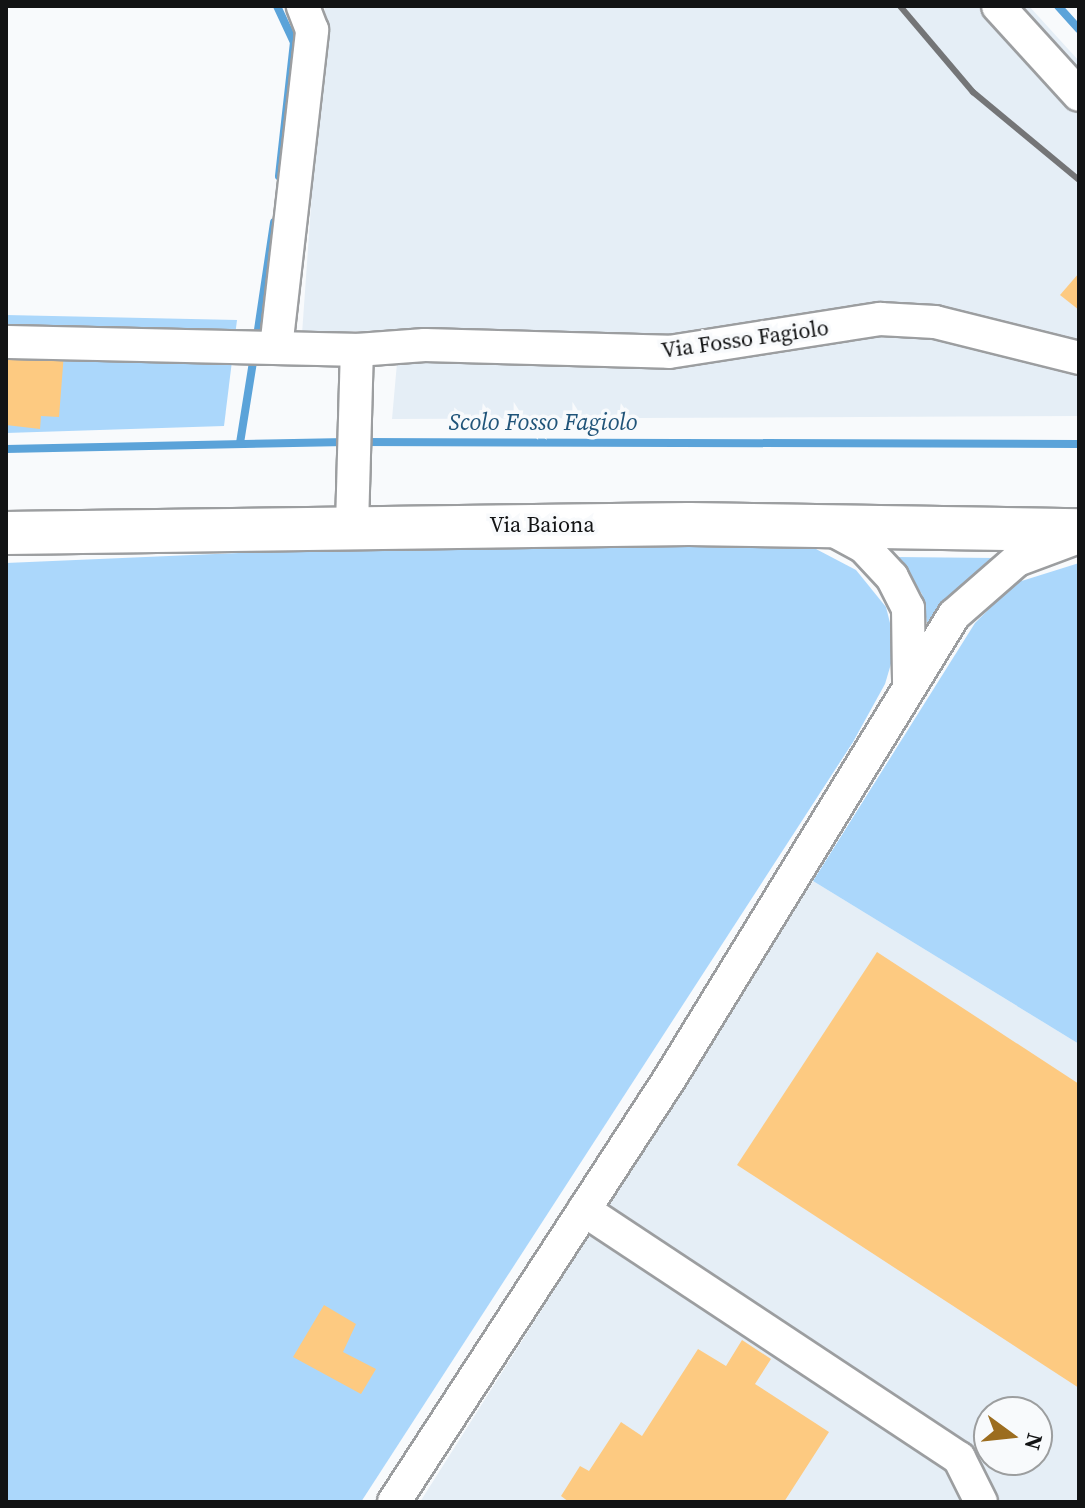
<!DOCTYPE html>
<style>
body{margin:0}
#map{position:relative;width:1085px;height:1508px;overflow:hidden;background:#f8fafc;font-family:"Source Serif 4",serif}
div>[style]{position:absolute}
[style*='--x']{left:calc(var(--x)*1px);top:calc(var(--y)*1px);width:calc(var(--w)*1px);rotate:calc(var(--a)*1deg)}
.built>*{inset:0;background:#e5eef6}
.green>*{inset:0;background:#abd7fb}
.stream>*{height:8px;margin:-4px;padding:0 4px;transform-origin:4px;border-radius:4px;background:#5ba3d9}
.building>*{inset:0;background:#fdca81}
.roads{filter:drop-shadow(2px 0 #9c9ea0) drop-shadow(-2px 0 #9c9ea0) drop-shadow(0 2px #9c9ea0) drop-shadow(0 -2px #9c9ea0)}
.minor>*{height:32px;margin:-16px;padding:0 16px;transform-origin:16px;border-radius:16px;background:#fff}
.major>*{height:42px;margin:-21px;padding:0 21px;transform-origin:21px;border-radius:21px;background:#fff}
.rail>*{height:6px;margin:-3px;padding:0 3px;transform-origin:3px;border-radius:3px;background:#747577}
span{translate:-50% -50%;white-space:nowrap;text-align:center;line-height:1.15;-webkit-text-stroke:7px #f8fafc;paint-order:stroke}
.street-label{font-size:22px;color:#121314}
.water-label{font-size:24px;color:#205479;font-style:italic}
.frame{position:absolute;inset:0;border:8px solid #121314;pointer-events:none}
.north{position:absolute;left:973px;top:1396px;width:80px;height:80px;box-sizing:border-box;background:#f8fafc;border:2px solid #9c9e9f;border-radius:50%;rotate:105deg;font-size:22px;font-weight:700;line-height:32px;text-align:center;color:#121314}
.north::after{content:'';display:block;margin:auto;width:28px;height:36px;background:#9c6d1f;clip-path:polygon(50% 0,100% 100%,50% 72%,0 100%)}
</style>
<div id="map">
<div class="built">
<i style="clip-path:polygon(325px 6px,1029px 6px,1079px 61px,1079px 416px,392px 419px,400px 329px,302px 334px)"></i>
<i style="clip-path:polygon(evenodd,813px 881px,1079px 1044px,1079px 1502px,420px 1502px,813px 881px,989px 1412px,1037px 1412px,1037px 1460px,989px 1460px,989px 1412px)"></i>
</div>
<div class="green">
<i style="clip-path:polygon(6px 315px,237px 320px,224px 426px,6px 433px)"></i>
<i style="clip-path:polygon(473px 543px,816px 549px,856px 570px,886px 607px,896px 647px,885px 684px,853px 742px,361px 1502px,6px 1502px,6px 563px)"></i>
<i style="clip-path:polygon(896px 557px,995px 558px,928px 628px,922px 594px)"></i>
<i style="clip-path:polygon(1079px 563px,1079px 1044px,813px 881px,975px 623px,1015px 583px)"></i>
</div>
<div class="stream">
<i style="--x:277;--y:6;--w:40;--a:65"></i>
<i style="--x:294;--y:42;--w:135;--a:96.4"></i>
<i style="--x:1058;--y:6;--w:31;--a:48"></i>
<i style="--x:256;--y:343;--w:122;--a:-81.5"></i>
<i style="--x:360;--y:442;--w:719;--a:0.16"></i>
<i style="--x:240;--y:443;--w:88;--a:-80.9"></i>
<i style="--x:6;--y:449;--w:340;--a:-1.2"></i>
</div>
<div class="building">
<i style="clip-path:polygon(1079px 273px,1079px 310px,1060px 295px)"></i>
<i style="clip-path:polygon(6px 349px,64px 353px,59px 417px,41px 416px,40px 429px,6px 425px)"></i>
<i style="clip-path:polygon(877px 952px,1079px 1084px,1079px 1388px,737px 1165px)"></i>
<i style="clip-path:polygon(324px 1305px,356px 1324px,343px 1352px,376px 1369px,361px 1394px,293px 1357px)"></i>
<i style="clip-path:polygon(742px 1340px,771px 1359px,755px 1384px,829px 1432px,784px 1502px,569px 1502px,561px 1496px,580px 1466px,589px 1471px,621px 1422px,642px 1436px,698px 1349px,726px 1366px)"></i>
</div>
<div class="roads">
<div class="minor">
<i style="--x:998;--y:6;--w:120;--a:47.7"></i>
<i style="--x:6;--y:342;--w:351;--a:1.3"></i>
<i style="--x:276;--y:348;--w:320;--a:-83.5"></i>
<i style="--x:312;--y:30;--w:26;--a:-111"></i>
<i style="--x:352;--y:526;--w:176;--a:-88.4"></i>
<i style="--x:357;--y:350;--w:68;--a:-4.2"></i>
<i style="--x:425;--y:345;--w:244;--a:1.6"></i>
<i style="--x:669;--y:352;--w:214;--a:-8.9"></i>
<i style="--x:880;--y:319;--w:55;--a:3.1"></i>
<i style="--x:935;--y:322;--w:148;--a:14"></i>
<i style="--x:827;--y:527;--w:42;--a:28.4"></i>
<i style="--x:864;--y:547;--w:41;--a:47"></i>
<i style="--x:892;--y:577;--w:35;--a:63"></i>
<i style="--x:908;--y:608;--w:75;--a:89.2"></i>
<i style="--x:584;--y:1210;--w:450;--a:33.5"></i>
<i style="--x:959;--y:1458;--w:49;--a:63.4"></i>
<i style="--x:394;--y:1502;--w:506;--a:-56.94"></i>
<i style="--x:670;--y:1078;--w:543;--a:-58.48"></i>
<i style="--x:954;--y:615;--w:84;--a:-41.1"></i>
<i style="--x:1017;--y:560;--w:63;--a:-20.4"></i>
</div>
<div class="major">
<i style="--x:6;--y:533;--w:683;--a:-0.75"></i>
<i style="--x:689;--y:524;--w:390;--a:0.9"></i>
</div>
</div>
<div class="rail">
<i style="--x:900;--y:6;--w:113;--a:49.7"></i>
<i style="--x:973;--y:92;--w:138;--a:39.7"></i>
</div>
<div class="street-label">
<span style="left:745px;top:339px;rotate:-8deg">Via Fosso Fagiolo</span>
<span style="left:542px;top:525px">Via Baiona</span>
</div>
<div class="water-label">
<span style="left:543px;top:422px">Scolo Fosso Fagiolo</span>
</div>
<div class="frame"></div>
<div class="north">N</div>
</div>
